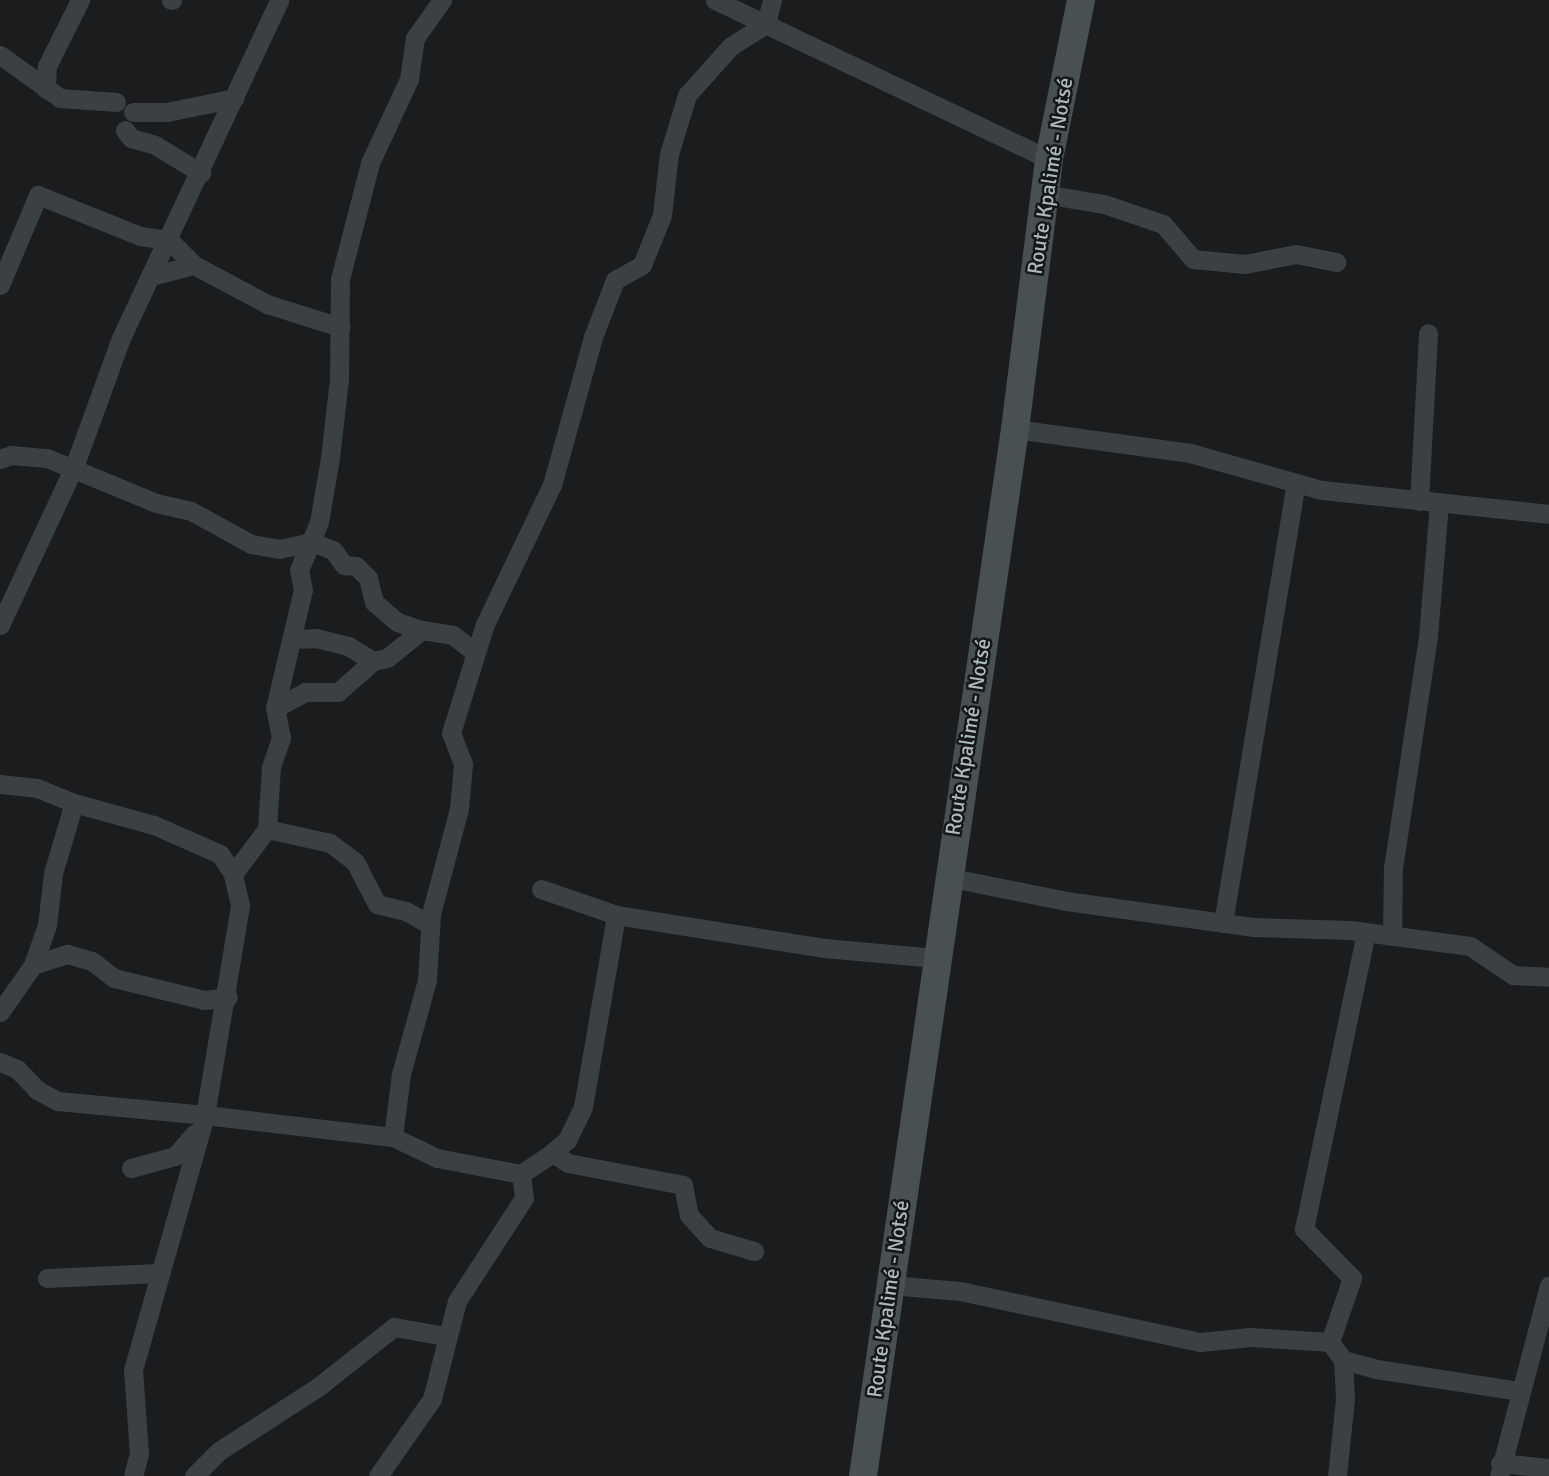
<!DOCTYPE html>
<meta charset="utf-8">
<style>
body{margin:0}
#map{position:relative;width:1549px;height:1476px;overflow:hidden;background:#1a1c1d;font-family:Signika,sans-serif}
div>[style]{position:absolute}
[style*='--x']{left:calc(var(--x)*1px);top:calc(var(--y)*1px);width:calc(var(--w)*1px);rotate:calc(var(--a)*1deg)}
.street>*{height:19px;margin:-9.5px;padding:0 9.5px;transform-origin:9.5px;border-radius:9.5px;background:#3b4042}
.secondary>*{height:28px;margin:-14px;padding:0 14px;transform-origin:14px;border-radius:14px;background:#495052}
span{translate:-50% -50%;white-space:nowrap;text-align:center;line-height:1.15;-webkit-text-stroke:5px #151718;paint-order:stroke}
.street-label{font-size:21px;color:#adbabd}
</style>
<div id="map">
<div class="street">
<i style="--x:171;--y:0;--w:1;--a:0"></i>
<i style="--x:715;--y:0;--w:370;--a:25.5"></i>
<i style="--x:0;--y:55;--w:74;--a:35.6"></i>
<i style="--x:60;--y:98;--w:56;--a:4.1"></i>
<i style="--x:46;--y:89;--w:23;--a:-88"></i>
<i style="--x:47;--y:66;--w:74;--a:-63.4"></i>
<i style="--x:133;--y:112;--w:34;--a:0"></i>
<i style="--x:167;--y:112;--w:69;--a:-11.6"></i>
<i style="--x:125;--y:130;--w:10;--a:53"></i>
<i style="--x:131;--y:138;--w:25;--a:16"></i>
<i style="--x:155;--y:145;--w:54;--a:31.3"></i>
<i style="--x:1044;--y:194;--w:61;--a:9.5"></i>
<i style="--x:1104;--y:204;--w:62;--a:18.7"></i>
<i style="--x:1163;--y:224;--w:46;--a:49.4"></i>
<i style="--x:1193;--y:259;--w:52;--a:5.5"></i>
<i style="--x:1245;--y:264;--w:52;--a:-11.1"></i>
<i style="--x:1296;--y:254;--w:41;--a:11.3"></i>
<i style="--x:151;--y:276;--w:44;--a:-14.3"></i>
<i style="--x:194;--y:265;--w:83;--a:28.1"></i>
<i style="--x:267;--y:304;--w:77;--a:17.5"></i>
<i style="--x:0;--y:285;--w:98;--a:-67.1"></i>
<i style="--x:38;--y:195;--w:110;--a:21.9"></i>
<i style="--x:140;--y:236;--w:29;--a:8"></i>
<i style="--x:169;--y:240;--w:35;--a:45"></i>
<i style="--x:1015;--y:429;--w:177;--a:7.8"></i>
<i style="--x:1190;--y:453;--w:137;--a:15.7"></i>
<i style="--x:1322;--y:490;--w:228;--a:6"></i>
<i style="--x:0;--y:459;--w:12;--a:-20"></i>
<i style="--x:11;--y:455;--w:36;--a:5"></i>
<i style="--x:47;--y:458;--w:118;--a:22.4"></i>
<i style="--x:156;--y:503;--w:36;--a:13"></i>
<i style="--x:191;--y:511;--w:68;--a:28.8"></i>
<i style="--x:251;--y:544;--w:28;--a:10"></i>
<i style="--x:279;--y:549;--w:33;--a:-12"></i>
<i style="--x:311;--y:542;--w:23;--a:20"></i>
<i style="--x:333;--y:550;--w:19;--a:54"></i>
<i style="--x:344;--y:565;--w:12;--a:5"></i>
<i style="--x:356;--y:566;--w:17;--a:45"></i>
<i style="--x:368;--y:578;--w:25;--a:76"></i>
<i style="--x:374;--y:602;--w:30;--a:41"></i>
<i style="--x:397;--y:622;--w:26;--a:18"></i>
<i style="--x:1419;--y:501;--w:168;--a:-86.9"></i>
<i style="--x:0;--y:625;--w:174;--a:-64.9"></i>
<i style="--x:74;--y:467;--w:137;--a:-70"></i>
<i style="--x:121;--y:338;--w:373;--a:-64.9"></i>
<i style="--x:293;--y:639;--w:23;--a:-2"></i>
<i style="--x:316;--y:638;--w:33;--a:14"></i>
<i style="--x:348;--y:646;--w:29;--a:31"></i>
<i style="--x:275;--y:708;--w:34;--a:-28"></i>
<i style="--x:305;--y:692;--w:33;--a:0"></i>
<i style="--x:338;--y:692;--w:47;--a:-41.5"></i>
<i style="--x:373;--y:661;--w:14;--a:-12"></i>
<i style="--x:387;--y:658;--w:45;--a:-38.7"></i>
<i style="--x:422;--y:630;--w:31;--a:9"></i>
<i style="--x:453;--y:635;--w:28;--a:39"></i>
<i style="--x:0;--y:784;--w:37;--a:6"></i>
<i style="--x:37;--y:788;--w:40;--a:22"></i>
<i style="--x:74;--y:803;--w:83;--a:15.4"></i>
<i style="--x:154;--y:825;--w:72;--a:23.7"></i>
<i style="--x:220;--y:854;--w:24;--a:57"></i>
<i style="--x:267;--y:829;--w:65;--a:12.5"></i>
<i style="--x:330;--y:843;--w:31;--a:37"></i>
<i style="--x:355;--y:862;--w:47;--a:62.4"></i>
<i style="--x:377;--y:904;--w:30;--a:14"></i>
<i style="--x:406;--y:911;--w:28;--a:30"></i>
<i style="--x:947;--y:877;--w:121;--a:11.4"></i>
<i style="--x:1066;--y:901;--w:190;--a:7.9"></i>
<i style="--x:1254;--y:927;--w:96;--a:1.8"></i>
<i style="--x:1350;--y:930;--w:121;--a:7.6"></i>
<i style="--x:1470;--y:946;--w:52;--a:34"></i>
<i style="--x:1513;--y:975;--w:36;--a:3"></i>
<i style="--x:541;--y:889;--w:79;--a:19.1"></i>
<i style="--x:616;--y:915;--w:211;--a:9"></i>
<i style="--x:824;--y:948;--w:112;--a:5.1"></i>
<i style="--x:1223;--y:923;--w:446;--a:-80.6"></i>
<i style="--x:1392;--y:936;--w:68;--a:-89.2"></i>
<i style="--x:1393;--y:868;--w:234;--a:-81.4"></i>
<i style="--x:1428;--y:637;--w:135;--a:-85.3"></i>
<i style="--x:33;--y:965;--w:36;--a:-18"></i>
<i style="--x:67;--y:954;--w:26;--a:16"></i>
<i style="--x:92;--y:961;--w:28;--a:38"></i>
<i style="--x:114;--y:978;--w:93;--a:13.7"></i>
<i style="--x:204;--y:1000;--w:24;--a:-7"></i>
<i style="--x:0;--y:1012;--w:57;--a:-54.9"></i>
<i style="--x:33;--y:965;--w:42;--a:-70.7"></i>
<i style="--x:47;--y:925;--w:52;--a:-83.4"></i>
<i style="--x:53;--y:873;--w:73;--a:-73.3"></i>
<i style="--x:0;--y:1062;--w:18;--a:22"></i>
<i style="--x:17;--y:1069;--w:29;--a:46"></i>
<i style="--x:37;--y:1090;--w:24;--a:28"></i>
<i style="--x:58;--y:1101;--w:148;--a:5.4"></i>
<i style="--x:205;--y:1115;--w:213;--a:-80.5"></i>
<i style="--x:240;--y:905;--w:32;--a:-103"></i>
<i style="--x:233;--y:874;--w:56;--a:-52.9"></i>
<i style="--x:267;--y:829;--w:62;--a:-86.3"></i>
<i style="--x:271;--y:767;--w:31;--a:-71"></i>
<i style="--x:281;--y:738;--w:31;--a:-101"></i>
<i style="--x:275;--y:708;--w:121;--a:-76.7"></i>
<i style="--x:303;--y:590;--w:20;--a:-101"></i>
<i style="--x:299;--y:570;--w:52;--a:-67.4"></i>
<i style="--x:319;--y:522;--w:65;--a:-80.2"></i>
<i style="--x:330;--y:458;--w:80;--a:-83.5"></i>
<i style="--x:339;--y:379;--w:100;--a:-89.4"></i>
<i style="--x:340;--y:279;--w:120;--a:-75.5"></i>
<i style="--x:370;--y:163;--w:93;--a:-65.1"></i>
<i style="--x:409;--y:79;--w:41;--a:-81.7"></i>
<i style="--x:415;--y:38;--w:47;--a:-54.6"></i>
<i style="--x:393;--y:1137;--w:64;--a:-82.8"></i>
<i style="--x:401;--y:1074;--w:98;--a:-74.5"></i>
<i style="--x:427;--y:980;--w:66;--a:-86.5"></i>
<i style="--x:431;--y:914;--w:109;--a:-75.1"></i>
<i style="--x:459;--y:809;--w:45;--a:-84.9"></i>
<i style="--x:463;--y:764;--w:33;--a:-111"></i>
<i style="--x:451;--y:733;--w:114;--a:-72.7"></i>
<i style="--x:485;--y:624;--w:154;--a:-64.3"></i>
<i style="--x:552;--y:485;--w:154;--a:-74.5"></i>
<i style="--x:593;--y:337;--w:61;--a:-68.9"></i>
<i style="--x:615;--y:280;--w:31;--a:-29"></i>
<i style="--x:642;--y:265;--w:54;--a:-68.2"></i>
<i style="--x:662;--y:215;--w:61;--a:-83.5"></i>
<i style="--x:669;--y:154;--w:62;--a:-73"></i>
<i style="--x:687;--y:95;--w:66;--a:-48.1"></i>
<i style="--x:731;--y:46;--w:41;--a:-32.2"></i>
<i style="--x:766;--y:24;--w:25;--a:-76"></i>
<i style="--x:552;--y:1153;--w:20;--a:-41"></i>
<i style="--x:567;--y:1140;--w:37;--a:-64"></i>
<i style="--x:583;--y:1107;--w:195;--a:-80.2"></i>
<i style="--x:131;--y:1168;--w:46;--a:-15.3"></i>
<i style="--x:175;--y:1156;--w:30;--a:-49"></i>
<i style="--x:47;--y:1278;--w:111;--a:-2.6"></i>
<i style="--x:890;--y:1285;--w:70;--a:4.9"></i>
<i style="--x:960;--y:1291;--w:245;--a:12"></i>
<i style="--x:1200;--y:1342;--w:50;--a:-5.7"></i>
<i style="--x:1250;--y:1337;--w:80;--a:3.6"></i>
<i style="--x:1330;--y:1342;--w:22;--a:54"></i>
<i style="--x:1343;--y:1360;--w:34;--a:15"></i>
<i style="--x:1376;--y:1369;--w:146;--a:8.7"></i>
<i style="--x:1330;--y:1342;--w:68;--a:-71"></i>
<i style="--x:1352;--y:1278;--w:69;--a:-134.4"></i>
<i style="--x:1304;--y:1229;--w:303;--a:-78.2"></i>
<i style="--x:1500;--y:1463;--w:49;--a:5.8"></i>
<i style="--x:133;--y:1476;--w:24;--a:-75"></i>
<i style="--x:139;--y:1453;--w:83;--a:-94.1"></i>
<i style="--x:133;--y:1370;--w:265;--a:-74.2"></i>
<i style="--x:205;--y:1115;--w:189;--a:6.7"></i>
<i style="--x:393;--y:1137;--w:49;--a:25.5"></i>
<i style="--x:437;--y:1158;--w:86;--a:10.8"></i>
<i style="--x:521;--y:1174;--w:37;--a:-34"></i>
<i style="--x:552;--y:1153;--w:19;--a:32"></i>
<i style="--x:568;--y:1163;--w:117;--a:10.8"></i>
<i style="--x:683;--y:1185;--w:31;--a:79"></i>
<i style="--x:689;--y:1215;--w:31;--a:48"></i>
<i style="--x:710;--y:1238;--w:46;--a:16.5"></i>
<i style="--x:194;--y:1476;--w:35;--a:-45"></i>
<i style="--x:219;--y:1451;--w:118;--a:-32.9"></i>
<i style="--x:318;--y:1387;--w:97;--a:-38.3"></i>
<i style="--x:394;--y:1327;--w:53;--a:9.8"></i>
<i style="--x:378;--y:1476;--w:94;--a:-55"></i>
<i style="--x:432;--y:1399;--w:101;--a:-75.7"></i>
<i style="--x:457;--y:1301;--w:123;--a:-57"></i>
<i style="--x:524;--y:1198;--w:24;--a:-97"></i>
<i style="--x:1337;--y:1476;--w:78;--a:-84.1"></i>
<i style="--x:1345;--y:1398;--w:38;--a:-93"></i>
<i style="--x:1499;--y:1476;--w:197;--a:-75.3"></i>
</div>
<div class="secondary">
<i style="--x:863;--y:1476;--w:1058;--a:-81.74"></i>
<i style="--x:1015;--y:429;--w:272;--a:-82.8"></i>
<i style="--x:1049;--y:159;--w:162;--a:-78.6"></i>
</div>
<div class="street-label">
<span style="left:1050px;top:176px;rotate:-81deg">Route Kpalimé - Notsé</span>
<span style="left:968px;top:737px;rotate:-81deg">Route Kpalimé - Notsé</span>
<span style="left:888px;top:1299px;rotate:-82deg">Route Kpalimé - Notsé</span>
</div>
</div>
